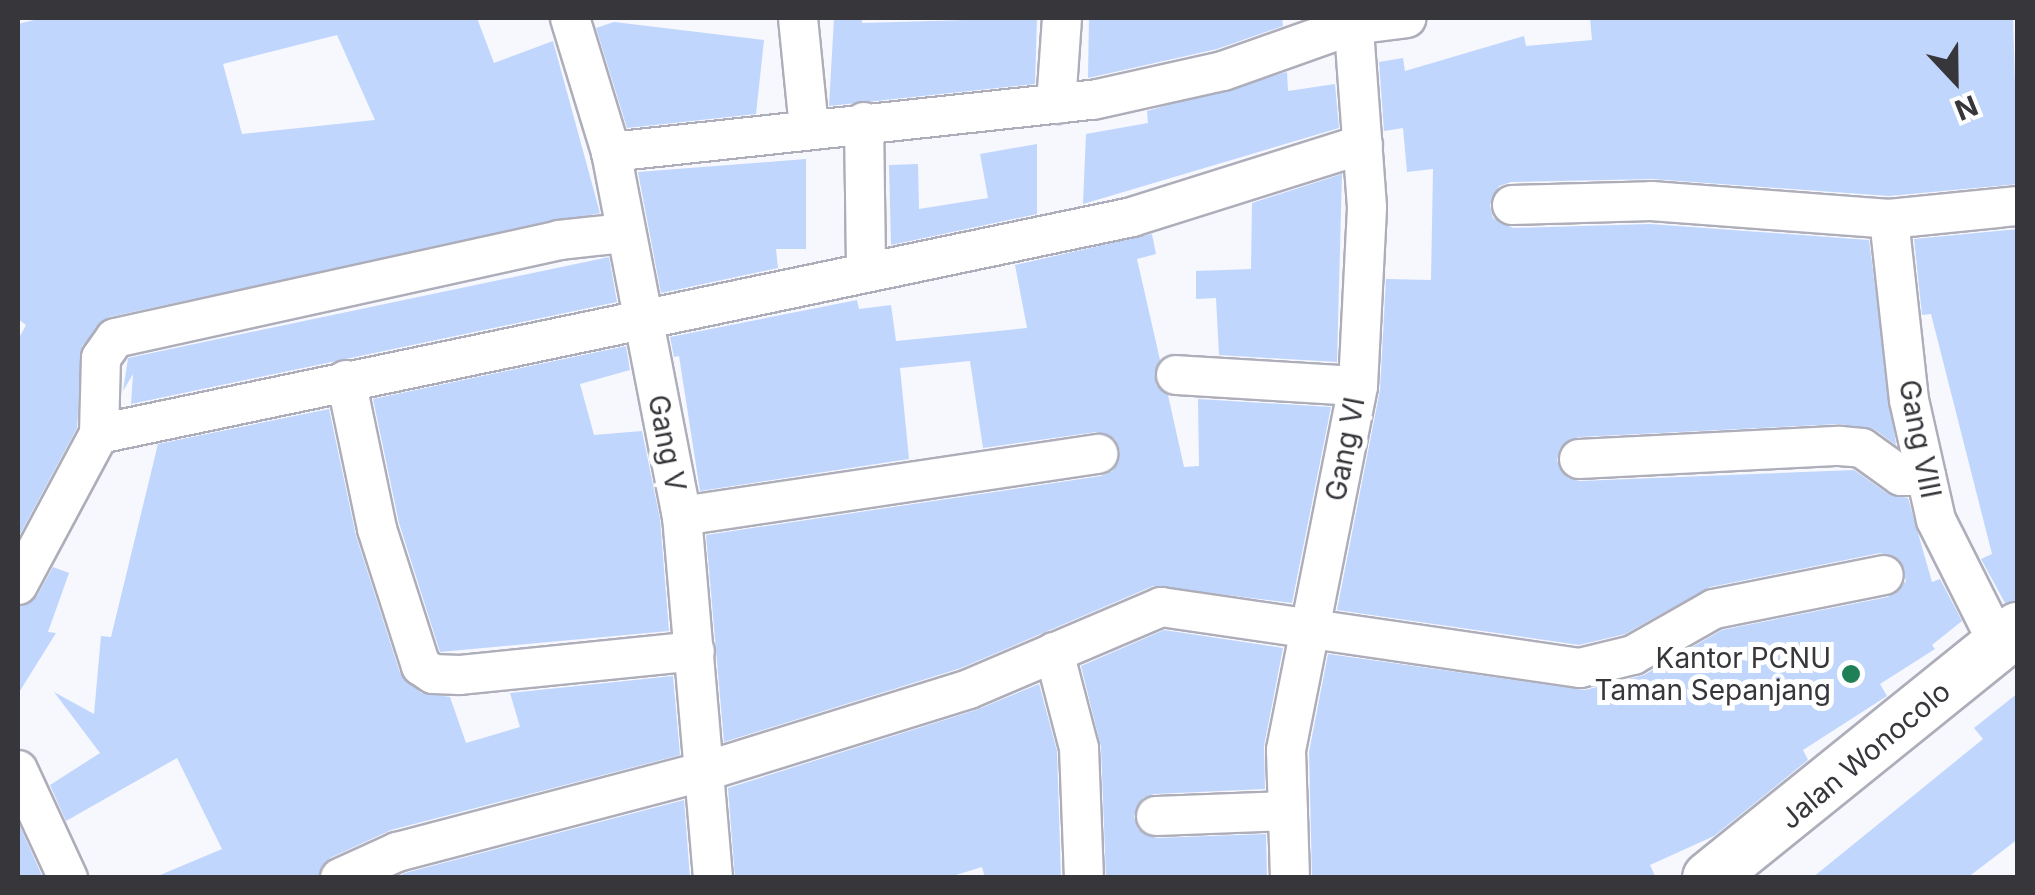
<!DOCTYPE html>
<style>
body{margin:0}
#map{position:relative;width:2035px;height:895px;overflow:hidden;background:#f7f7fe;font-family:Inter,sans-serif}
div>[style]{position:absolute}
[style*='--x']{left:calc(var(--x)*1px);top:calc(var(--y)*1px);width:calc(var(--w)*1px);rotate:calc(var(--a)*1deg)}
.building>*{inset:0;background:#c0d6fd}
.roads{filter:drop-shadow(2px 0 #aeaeba) drop-shadow(-2px 0 #aeaeba) drop-shadow(0 2px #aeaeba) drop-shadow(0 -2px #aeaeba)}
.street>*{height:38px;margin:-19px;padding:0 19px;transform-origin:19px;border-radius:19px;background:#fff}
.secondary>*{height:52px;margin:-26px;padding:0 26px;transform-origin:26px;border-radius:26px;background:#fff}
.dots>*{width:28px;height:28px;translate:-50% -50%;box-sizing:border-box;border:5px solid #fff;border-radius:50%}
span{translate:-50% -50%;white-space:nowrap;text-align:center;line-height:1.15;-webkit-text-stroke:10px #fff;paint-order:stroke}
.street-label{font-size:28px;color:#36363b}
.poi-label{font-size:28px;color:#36363b}
.right{translate:-100% -50%;text-align:right}
.frame{position:absolute;inset:0;border:20px solid #36363b;pointer-events:none}
.north{position:absolute;left:1905px;top:30px;width:100px;height:100px;-webkit-text-stroke:8px #fff;paint-order:stroke;rotate:158deg;font-size:28px;font-weight:700;line-height:40px;text-align:center;color:#36363b}
.north::after{content:'';display:block;margin:auto;width:35px;height:45px;background:#36363b;clip-path:polygon(50% 0,100% 100%,50% 72%,0 100%)}
</style>
<div id="map">
<div class="building">
<i style="clip-path:polygon(evenodd,42px 18px,477px 18px,494px 63px,553px 41px,600px 213px,109px 317px,82px 346px,77px 428px,18px 538px,18px 340px,26px 325px,18px 319px,18px 24px,42px 18px,337px 35px,375px 120px,242px 134px,223px 64px,337px 35px)"></i>
<i style="clip-path:polygon(834px 18px,862px 18px,862px 23px,1037px 18px,1035px 84px,829px 106px)"></i>
<i style="clip-path:polygon(1089px 18px,1282px 18px,1283px 26px,1217px 49px,1088px 78px)"></i>
<i style="clip-path:polygon(1590px 18px,2013px 18px,2018px 184px,1889px 196px,1652px 179px,1511px 182px,1499px 186px,1490px 205px,1493px 218px,1513px 228px,1650px 224px,1869px 240px,1896px 445px,1874px 429px,1839px 424px,1578px 437px,1560px 448px,1557px 461px,1568px 478px,1580px 481px,1854px 470px,1888px 494px,1908px 498px,1932px 582px,1940px 579px,1962px 621px,1932px 645px,1935px 649px,1880px 684px,1887px 696px,1803px 750px,1808px 760px,1714px 836px,1650px 865px,1656px 878px,1312px 878px,1309px 752px,1328px 654px,1585px 690px,1644px 675px,1722px 630px,1888px 597px,1906px 581px,1900px 560px,1880px 553px,1710px 587px,1625px 634px,1579px 645px,1337px 610px,1380px 390px,1386px 279px,1431px 280px,1433px 169px,1407px 172px,1403px 128px,1384px 131px,1379px 62px,1403px 58px,1405px 71px,1524px 36px,1526px 46px,1592px 40px)"></i>
<i style="clip-path:polygon(614px 22px,764px 40px,756px 114px,627px 128px,596px 28px)"></i>
<i style="clip-path:polygon(1287px 72px,1288px 91px,1335px 84px,1339px 128px,1083px 204px,1086px 134px,1148px 123px,1147px 111px)"></i>
<i style="clip-path:polygon(1037px 144px,1037px 214px,891px 245px,889px 165px,918px 164px,919px 209px,988px 198px,980px 154px)"></i>
<i style="clip-path:polygon(806px 159px,806px 249px,776px 249px,778px 268px,661px 293px,638px 172px)"></i>
<i style="clip-path:polygon(1342px 174px,1337px 362px,1219px 355px,1216px 298px,1196px 299px,1196px 271px,1251px 269px,1252px 203px)"></i>
<i style="clip-path:polygon(2018px 229px,2018px 600px,2005px 603px,1981px 559px,1992px 554px,1931px 314px,1922px 315px,1914px 239px)"></i>
<i style="clip-path:polygon(1152px 234px,1156px 254px,1137px 259px,1160px 360px,1156px 384px,1168px 395px,1184px 467px,1199px 466px,1198px 399px,1331px 407px,1292px 603px,1153px 586px,961px 668px,724px 742px,706px 535px,1101px 476px,1113px 471px,1120px 452px,1115px 439px,1096px 432px,983px 448px,970px 361px,900px 368px,909px 459px,700px 491px,679px 356px,674px 357px,670px 337px,857px 300px,859px 309px,891px 305px,896px 341px,1027px 328px,1015px 265px)"></i>
<i style="clip-path:polygon(609px 257px,617px 302px,131px 404px,133px 374px,123px 391px,128px 358px)"></i>
<i style="clip-path:polygon(626px 346px,630px 370px,580px 384px,594px 435px,642px 431px,660px 519px,669px 631px,440px 652px,399px 523px,373px 399px)"></i>
<i style="clip-path:polygon(329px 409px,356px 536px,400px 673px,421px 693px,450px 697px,466px 743px,520px 727px,510px 693px,673px 676px,680px 755px,391px 830px,330px 858px,318px 878px,153px 878px,222px 849px,177px 758px,66px 821px,50px 785px,100px 753px,54px 692px,94px 714px,101px 636px,111px 637px,158px 444px)"></i>
<i style="clip-path:polygon(53px 567px,69px 573px,48px 632px,56px 633px,18px 694px,18px 607px,37px 596px)"></i>
<i style="clip-path:polygon(1164px 630px,1283px 648px,1264px 746px,1265px 789px,1154px 794px,1143px 798px,1134px 816px,1138px 829px,1156px 838px,1266px 834px,1267px 878px,1106px 878px,1101px 747px,1081px 666px)"></i>
<i style="clip-path:polygon(1039px 684px,1057px 751px,1061px 878px,985px 878px,982px 867px,946px 878px,735px 878px,728px 788px,976px 710px)"></i>
<i style="clip-path:polygon(2018px 693px,2018px 839px,1967px 878px,1812px 878px,1983px 739px,1974px 728px)"></i>
<i style="clip-path:polygon(684px 800px,690px 878px,395px 878px,405px 873px)"></i>
<i style="clip-path:polygon(18px 822px,43px 878px,18px 878px)"></i>
</div>
<div class="roads">
<div class="street">
<i style="--x:570;--y:18;--w:140;--a:73"></i>
<i style="--x:611;--y:152;--w:371;--a:79"></i>
<i style="--x:682;--y:516;--w:363;--a:85.1"></i>
<i style="--x:798;--y:18;--w:111;--a:84.3"></i>
<i style="--x:1056;--y:104;--w:86;--a:-86"></i>
<i style="--x:864;--y:122;--w:148;--a:89.2"></i>
<i style="--x:611;--y:152;--w:485;--a:-6.2"></i>
<i style="--x:1093;--y:100;--w:133;--a:-12.6"></i>
<i style="--x:1223;--y:71;--w:138;--a:-19.5"></i>
<i style="--x:1353;--y:25;--w:54;--a:-7.4"></i>
<i style="--x:1512;--y:205;--w:139;--a:-1.6"></i>
<i style="--x:1651;--y:201;--w:239;--a:4.3"></i>
<i style="--x:1889;--y:219;--w:130;--a:-5.8"></i>
<i style="--x:1889;--y:219;--w:182;--a:83.7"></i>
<i style="--x:1909;--y:400;--w:123;--a:77.3"></i>
<i style="--x:1936;--y:520;--w:140;--a:63.3"></i>
<i style="--x:1176;--y:375;--w:182;--a:3.5"></i>
<i style="--x:346;--y:380;--w:152;--a:78.2"></i>
<i style="--x:377;--y:529;--w:144;--a:72.2"></i>
<i style="--x:421;--y:666;--w:14;--a:34"></i>
<i style="--x:433;--y:674;--w:27;--a:2"></i>
<i style="--x:460;--y:675;--w:236;--a:-5.8"></i>
<i style="--x:99;--y:434;--w:1056;--a:-11.86"></i>
<i style="--x:1132;--y:217;--w:242;--a:-17.5"></i>
<i style="--x:1579;--y:459;--w:261;--a:-2.9"></i>
<i style="--x:1840;--y:446;--w:22;--a:5"></i>
<i style="--x:1862;--y:448;--w:48;--a:35.7"></i>
<i style="--x:1901;--y:476;--w:25;--a:0"></i>
<i style="--x:682;--y:516;--w:421;--a:-8.5"></i>
<i style="--x:18;--y:585;--w:171;--a:-61.8"></i>
<i style="--x:99;--y:434;--w:76;--a:-88.5"></i>
<i style="--x:101;--y:358;--w:24;--a:-55"></i>
<i style="--x:115;--y:338;--w:455;--a:-12.4"></i>
<i style="--x:559;--y:240;--w:66;--a:-6.1"></i>
<i style="--x:1054;--y:652;--w:99;--a:75.4"></i>
<i style="--x:1079;--y:748;--w:130;--a:87.8"></i>
<i style="--x:18;--y:770;--w:119;--a:65.2"></i>
<i style="--x:1156;--y:816;--w:132;--a:-2.2"></i>
<i style="--x:340;--y:878;--w:63;--a:-24.5"></i>
<i style="--x:397;--y:852;--w:319;--a:-14.7"></i>
<i style="--x:706;--y:771;--w:275;--a:-17.3"></i>
<i style="--x:969;--y:689;--w:209;--a:-23.1"></i>
<i style="--x:1161;--y:607;--w:423;--a:8.3"></i>
<i style="--x:1580;--y:668;--w:55;--a:-13.8"></i>
<i style="--x:1633;--y:655;--w:93;--a:-29.6"></i>
<i style="--x:1714;--y:609;--w:173;--a:-11.3"></i>
<i style="--x:1290;--y:878;--w:128;--a:-91.8"></i>
<i style="--x:1286;--y:750;--w:371;--a:-78.8"></i>
<i style="--x:1358;--y:386;--w:179;--a:-87.1"></i>
<i style="--x:1367;--y:207;--w:190;--a:-94.2"></i>
</div>
<div class="secondary">
<i style="--x:1709;--y:878;--w:397;--a:-38.9"></i>
</div>
</div>
<div class="dots">
<i style="left:1851px;top:674px;background:#1f7f56"></i>
</div>
<div class="street-label">
<span style="left:1920px;top:439px;rotate:79deg">Gang VIII</span>
<span style="left:667px;top:443px;rotate:79deg">Gang V</span>
<span style="left:1345px;top:449px;rotate:-79deg">Gang VI</span>
<span style="left:1865px;top:755px;rotate:-40deg">Jalan Wonocolo</span>
</div>
<div class="poi-label">
<span class="right" style="left:1831px;top:674px">Kantor PCNU<br>Taman Sepanjang</span>
</div>
<div class="frame"></div>
<div class="north">N</div>
</div>
